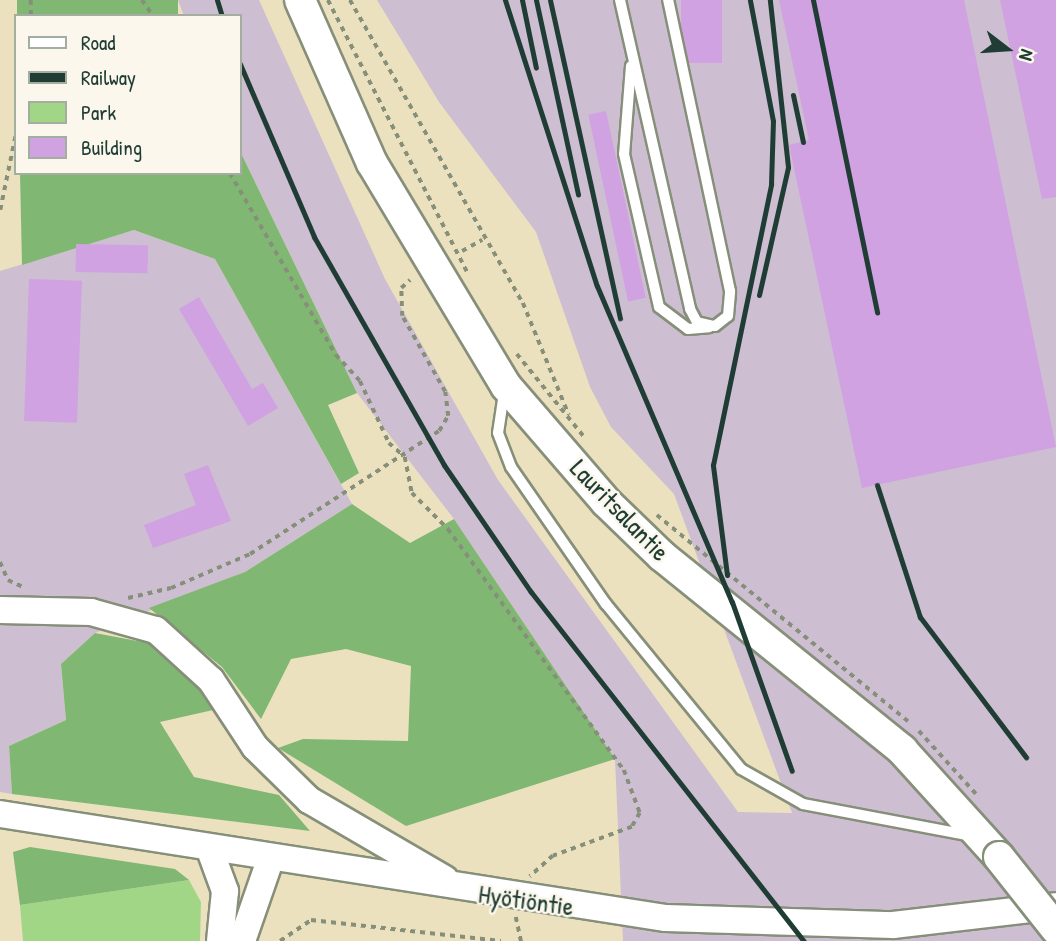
<!DOCTYPE html>
<meta charset="utf-8">
<style>
body{margin:0}
#map{position:relative;width:1056px;height:941px;overflow:hidden;background:#ece1be;font-family:"Patrick Hand",sans-serif}
div>[style]{position:absolute}
[style*='--x']{left:calc(var(--x)*1px);top:calc(var(--y)*1px);width:calc(var(--w)*1px);rotate:calc(var(--a)*1deg)}
.industrial>*{inset:0;background:#cdbed2}
.green>*{inset:0;background:#a1d686}
.forest>*{inset:0;background:#80b773;transform-origin:0 0}
.building>*{inset:0;background:#d0a2e1;transform-origin:0 0}
.path>*{height:3.5px;margin-top:-1.75px;transform-origin:0;background:repeating-linear-gradient(90deg,#868f79 0 5px,transparent 0 10px)}
.roads{filter:drop-shadow(2px 0 #868f79) drop-shadow(-2px 0 #868f79) drop-shadow(0 2px #868f79) drop-shadow(0 -2px #868f79)}
.service>*{height:10px;margin:-5px;padding:0 5px;transform-origin:5px;border-radius:5px;background:#fff}
.secondary>*{height:26px;margin:-13px;padding:0 13px;transform-origin:13px;border-radius:13px;background:#fff}
.primary>*{height:30px;margin:-15px;padding:0 15px;transform-origin:15px;border-radius:15px;background:#fff}
.rail>*{height:5px;margin:-2.5px;padding:0 2.5px;transform-origin:2.5px;border-radius:2.5px;background:#1f3d34}
.bridges{filter:drop-shadow(2px 0 #868f79) drop-shadow(-2px 0 #868f79) drop-shadow(0 2px #868f79) drop-shadow(0 -2px #868f79)}
.primary-bridge>*{height:30px;margin:-15px;padding:0 15px;transform-origin:15px;border-radius:15px;background:#fff}
span{translate:-50% -50%;white-space:nowrap;text-align:center;line-height:1.15;-webkit-text-stroke:5px #fbf7ec;paint-order:stroke}
.street-label{font-size:26px;color:#1f3d34}
.legend{position:absolute;left:14px;top:14px;width:228px;height:161px;box-sizing:border-box;background:#fbf7ec;border:2px solid #a3ada2;margin:0;padding:9px 12px;list-style:none;font-size:21px;color:#1f3d34}
.legend li{display:flex;align-items:center;gap:14px;height:35px}
.legend b{width:35px;border:2px solid #a3ada2}
.north{position:absolute;left:972px;top:14px;width:70px;height:70px;-webkit-text-stroke:5px #fbf7ec;paint-order:stroke;rotate:107deg;font-size:19px;font-weight:700;line-height:28px;text-align:center;color:#1f3d34}
.north::after{content:'';display:block;margin:auto;width:24px;height:32px;background:#1f3d34;clip-path:polygon(50% 0,100% 100%,50% 72%,0 100%)}
</style>
<div id="map">
<div class="industrial">
<i style="clip-path:polygon(178px 0,259px 0,385px 279px,498px 480px,738px 812px,792px 813px,674px 494px,611px 427px,590px 387px,536px 232px,439px 102px,377px 0,1056px 0,1056px 941px,623px 941px,615px 759px,454px 519px,357px 393px,240px 151px,240px 16px,184px 16px)"></i>
<i style="clip-path:polygon(134px 230px,215px 259px,352px 504px,245px 572px,95px 633px,61px 664px,66px 720px,9px 746px,12px 794px,0 792px,0 271px)"></i>
</div>
<div class="green">
<i style="clip-path:polygon(189px 880px,201px 902px,200px 941px,23px 941px,20px 905px)"></i>
</div>
<div class="forest">
<i style="left:17px;top:0;width:161px;height:16px"></i>
<i style="clip-path:polygon(240px 151px,357px 393px,328px 405px,359px 473px,341px 484px,215px 259px,134px 230px,22px 265px,20px 173px,240px 173px)"></i>
<i style="clip-path:polygon(352px 504px,410px 543px,454px 519px,615px 759px,406px 826px,278px 748px,303px 739px,408px 741px,411px 666px,346px 649px,291px 659px,261px 719px,222px 667px,149px 608px,245px 572px)"></i>
<i style="clip-path:polygon(95px 633px,148px 643px,183px 664px,213px 710px,160px 722px,194px 777px,279px 795px,310px 831px,12px 794px,9px 746px,66px 720px,61px 664px)"></i>
<i style="clip-path:polygon(30px 847px,175px 869px,189px 880px,20px 905px,13px 852px)"></i>
</div>
<div class="building">
<i style="left:681px;top:0;width:41px;height:63px"></i>
<i style="clip-path:polygon(779px 0,964px 0,1056px 447px,862px 488px,789px 145px,809px 140px)"></i>
<i style="clip-path:polygon(1000px 0,1056px 0,1056px 197px,1042px 199px)"></i>
<i style="left:606px;top:111px;width:191px;height:18px;rotate:78deg"></i>
<i style="left:76px;top:244px;width:72px;height:28px;rotate:1deg"></i>
<i style="left:29px;top:279px;width:53px;height:142px;rotate:2deg"></i>
<i style="clip-path:polygon(199px 297px,252px 389px,263px 383px,278px 408px,248px 426px,179px 309px)"></i>
<i style="clip-path:polygon(208px 465px,231px 521px,153px 548px,144px 525px,196px 505px,184px 474px)"></i>
</div>
<div class="path">
<i style="--x:31;--y:0;--w:16;--a:90"></i>
<i style="--x:142;--y:0;--w:19;--a:55"></i>
<i style="--x:328;--y:0;--w:307;--a:62.9"></i>
<i style="--x:350;--y:0;--w:349;--a:60.3"></i>
<i style="--x:523;--y:303;--w:121;--a:67.7"></i>
<i style="--x:230;--y:173;--w:211;--a:59.8"></i>
<i style="--x:336;--y:355;--w:35;--a:47"></i>
<i style="--x:360;--y:381;--w:68;--a:64.9"></i>
<i style="--x:389;--y:443;--w:21;--a:41"></i>
<i style="--x:405;--y:457;--w:37;--a:79"></i>
<i style="--x:412;--y:493;--w:51;--a:45"></i>
<i style="--x:448;--y:529;--w:298;--a:53.9"></i>
<i style="--x:624;--y:770;--w:46;--a:69.6"></i>
<i style="--x:640;--y:813;--w:16;--a:120"></i>
<i style="--x:632;--y:827;--w:84;--a:159.8"></i>
<i style="--x:553;--y:856;--w:31;--a:138"></i>
<i style="--x:0;--y:210;--w:79;--a:-78.3"></i>
<i style="--x:462;--y:251;--w:23;--a:-29"></i>
<i style="--x:517;--y:354;--w:108;--a:51"></i>
<i style="--x:657;--y:515;--w:325;--a:39.4"></i>
<i style="--x:0;--y:562;--w:20;--a:66"></i>
<i style="--x:8;--y:580;--w:17;--a:25"></i>
<i style="--x:128;--y:598;--w:44;--a:-13.1"></i>
<i style="--x:171;--y:588;--w:86;--a:-23.3"></i>
<i style="--x:250;--y:554;--w:225;--a:-33.1"></i>
<i style="--x:439;--y:431;--w:17;--a:-59"></i>
<i style="--x:448;--y:416;--w:24;--a:-97"></i>
<i style="--x:445;--y:392;--w:87;--a:-119.5"></i>
<i style="--x:402;--y:316;--w:28;--a:-92"></i>
<i style="--x:401;--y:288;--w:12;--a:-42"></i>
<i style="--x:919;--y:731;--w:86;--a:47.8"></i>
<i style="--x:516;--y:917;--w:25;--a:78"></i>
<i style="--x:280;--y:941;--w:37;--a:-34"></i>
<i style="--x:311;--y:920;--w:191;--a:6.3"></i>
</div>
<div class="roads">
<div class="service">
<i style="--x:620;--y:0;--w:317;--a:77.2"></i>
<i style="--x:690;--y:309;--w:15;--a:62"></i>
<i style="--x:697;--y:322;--w:18;--a:13"></i>
<i style="--x:715;--y:326;--w:16;--a:-38"></i>
<i style="--x:728;--y:316;--w:25;--a:-85"></i>
<i style="--x:730;--y:291;--w:298;--a:-102"></i>
<i style="--x:631;--y:66;--w:88;--a:94.5"></i>
<i style="--x:624;--y:154;--w:157;--a:77.1"></i>
<i style="--x:659;--y:307;--w:36;--a:37"></i>
<i style="--x:688;--y:329;--w:21;--a:-5"></i>
<i style="--x:504;--y:393;--w:40;--a:98.5"></i>
<i style="--x:498;--y:433;--w:36;--a:69"></i>
<i style="--x:511;--y:467;--w:167;--a:55.3"></i>
<i style="--x:606;--y:604;--w:213;--a:50.7"></i>
<i style="--x:741;--y:769;--w:71;--a:29.4"></i>
<i style="--x:803;--y:804;--w:167;--a:10.7"></i>
</div>
<div class="secondary">
<i style="--x:0;--y:610;--w:91;--a:1.3"></i>
<i style="--x:91;--y:612;--w:67;--a:15.5"></i>
<i style="--x:156;--y:630;--w:74;--a:42.3"></i>
<i style="--x:211;--y:680;--w:80;--a:56.7"></i>
<i style="--x:255;--y:747;--w:76;--a:44.5"></i>
<i style="--x:309;--y:800;--w:157;--a:30.2"></i>
<i style="--x:0;--y:814;--w:674;--a:8.88"></i>
<i style="--x:666;--y:918;--w:227;--a:1.8"></i>
<i style="--x:893;--y:925;--w:164;--a:-6.6"></i>
<i style="--x:210;--y:850;--w:44;--a:69.9"></i>
<i style="--x:225;--y:891;--w:50;--a:95.7"></i>
<i style="--x:242;--y:941;--w:86;--a:-70.9"></i>
</div>
<div class="primary">
<i style="--x:300;--y:0;--w:178;--a:66.2"></i>
<i style="--x:372;--y:163;--w:260;--a:59"></i>
<i style="--x:506;--y:386;--w:153;--a:49.2"></i>
<i style="--x:606;--y:502;--w:78;--a:44"></i>
<i style="--x:662;--y:556;--w:309;--a:38.9"></i>
<i style="--x:902;--y:750;--w:144;--a:47.8"></i>
</div>
</div>
<div class="rail">
<i style="--x:217;--y:0;--w:17;--a:73"></i>
<i style="--x:505;--y:0;--w:300;--a:72.2"></i>
<i style="--x:597;--y:286;--w:344;--a:66.9"></i>
<i style="--x:732;--y:602;--w:179;--a:70.5"></i>
<i style="--x:522;--y:0;--w:69;--a:78.4"></i>
<i style="--x:536;--y:0;--w:199;--a:77.8"></i>
<i style="--x:550;--y:0;--w:326;--a:77.6"></i>
<i style="--x:813;--y:0;--w:319;--a:78.4"></i>
<i style="--x:240;--y:64;--w:188;--a:66.8"></i>
<i style="--x:314;--y:237;--w:262;--a:60.3"></i>
<i style="--x:444;--y:465;--w:154;--a:55.6"></i>
<i style="--x:531;--y:592;--w:443;--a:52"></i>
<i style="--x:793;--y:95;--w:48;--a:78"></i>
<i style="--x:759;--y:295;--w:131;--a:-77.2"></i>
<i style="--x:788;--y:167;--w:168;--a:-96.2"></i>
<i style="--x:877;--y:485;--w:139;--a:72"></i>
<i style="--x:920;--y:617;--w:176;--a:52.9"></i>
<i style="--x:727;--y:575;--w:111;--a:-97.3"></i>
<i style="--x:713;--y:465;--w:287;--a:-78.3"></i>
<i style="--x:771;--y:184;--w:63;--a:-88.2"></i>
<i style="--x:773;--y:121;--w:123;--a:-100.8"></i>
</div>
<div class="bridges">
<div class="primary-bridge">
<i style="--x:999;--y:857;--w:92;--a:51.6"></i>
</div>
</div>
<div class="street-label">
<span style="left:620px;top:510px;rotate:46deg">Lauritsalantie</span>
<span style="left:526px;top:900px;rotate:8deg">Hyötiöntie</span>
</div>
<ul class="legend">
<li><b style="height:9px;background:#fff"></b>Road</li>
<li><b style="height:9px;background:#1f3d34"></b>Railway</li>
<li><b style="height:19px;background:#a1d686"></b>Park</li>
<li><b style="height:19px;background:#d0a2e1"></b>Building</li>
</ul>
<div class="north">N</div>
</div>
